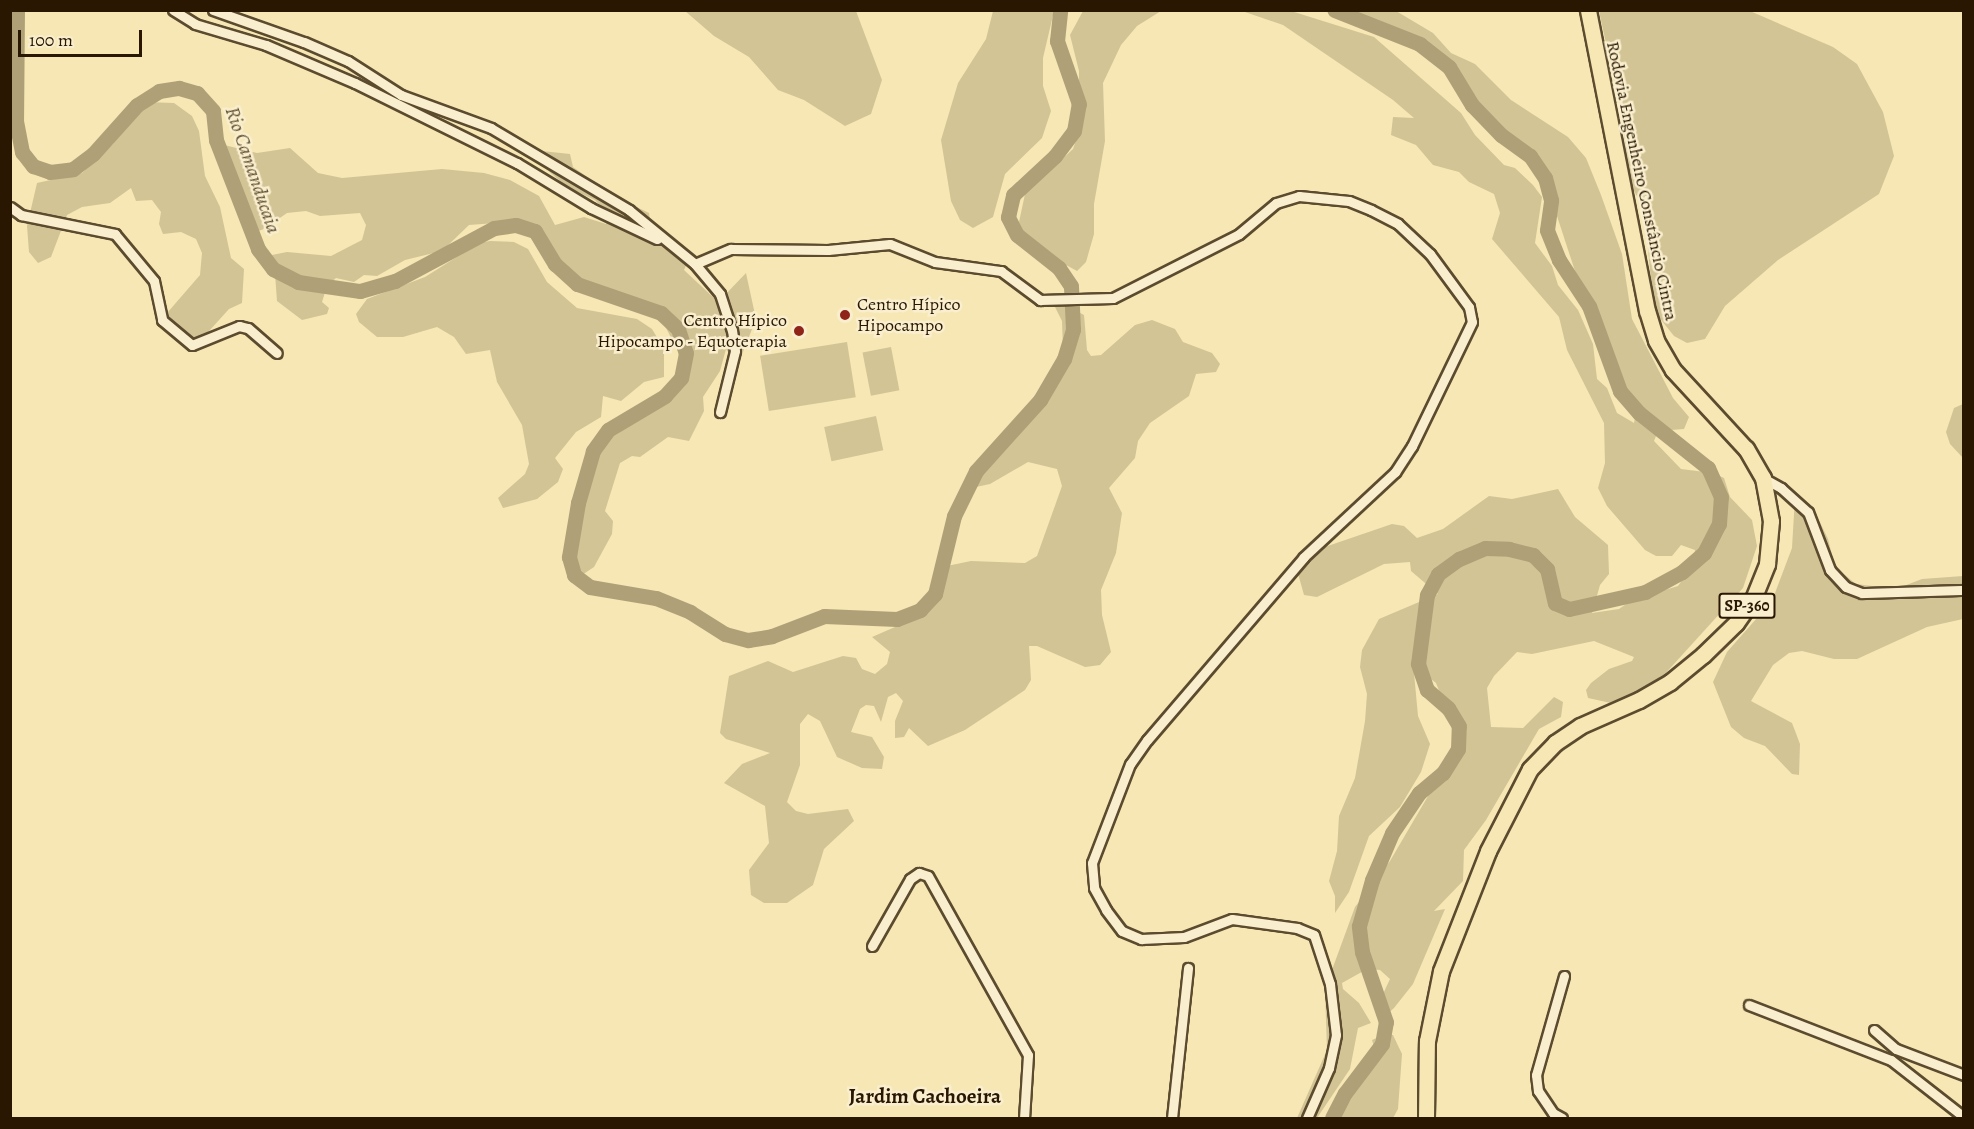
<!DOCTYPE html>
<meta charset="utf-8">
<style>
body{margin:0}
#map{position:relative;width:1974px;height:1129px;overflow:hidden;background:#f6e7b4;font-family:Alegreya,serif}
div>[style]{position:absolute}
[style*='--x']{left:calc(var(--x)*1px);top:calc(var(--y)*1px);width:calc(var(--w)*1px);rotate:calc(var(--a)*1deg)}
.green>*{inset:0;background:#d3c496;transform-origin:0 0}
.river>*{height:15px;margin:-7.5px;padding:0 7.5px;transform-origin:7.5px;border-radius:7.5px;background:#b0a077}
.roads{filter:drop-shadow(2px 0 #5c4b2e) drop-shadow(-2px 0 #5c4b2e) drop-shadow(0 2px #5c4b2e) drop-shadow(0 -2px #5c4b2e)}
.minor>*{height:9px;margin:-4.5px;padding:0 4.5px;transform-origin:4.5px;border-radius:4.5px;background:#f9efce}
.primary>*{height:15px;margin:-7.5px;padding:0 7.5px;transform-origin:7.5px;border-radius:7.5px;background:#f6e7b4}
.dots>*{width:16px;height:16px;translate:-50% -50%;box-sizing:border-box;border:3px solid #f9efce;border-radius:50%}
span{translate:-50% -50%;white-space:nowrap;text-align:center;line-height:1.15;-webkit-text-stroke:5px #f9efce;paint-order:stroke}
.shield-label span{padding:2px 4px;background:#f9efce;border:2px solid;border-radius:4px;-webkit-text-stroke-width:0}
.shield-label{font-size:16px;color:#291702;font-weight:700}
.street-label{font-size:18px;color:#291702}
.poi-label{font-size:18px;color:#291702}
.left{translate:0 -50%;text-align:left}
.right{translate:-100% -50%;text-align:right}
.water-label{font-size:20px;color:#5f4e31;font-style:italic}
.quarter-label{font-size:21px;color:#291702;font-weight:700}
.frame{position:absolute;inset:0;border:12px solid #291702;pointer-events:none}
.scale{position:absolute;left:18px;top:30px;width:124px;height:27px;box-sizing:border-box;border:3px solid #291702;border-top:0;padding-left:8px;font-size:18px;line-height:21px;white-space:nowrap;color:#291702;-webkit-text-stroke:4px #f9efce;paint-order:stroke}
</style>
<div id="map">
<div class="green">
<i style="clip-path:polygon(685px 11px,856px 11px,882px 80px,871px 114px,845px 126px,804px 100px,778px 90px,749px 57px,714px 36px)"></i>
<i style="clip-path:polygon(993px 11px,1054px 11px,1043px 58px,1043px 86px,1051px 111px,1042px 138px,1005px 174px,993px 217px,973px 228px,960px 220px,951px 201px,941px 140px,958px 83px,986px 39px)"></i>
<i style="clip-path:polygon(1083px 11px,1161px 11px,1137px 26px,1121px 45px,1103px 83px,1105px 141px,1094px 204px,1094px 234px,1086px 262px,1077px 271px,1030px 245px,1019px 222px,1025px 194px,1073px 149px,1079px 132px,1079px 71px,1070px 35px)"></i>
<i style="clip-path:polygon(1242px 11px,1291px 11px,1374px 37px,1461px 113px,1475px 135px,1504px 165px,1515px 168px,1533px 185px,1542px 197px,1535px 243px,1552px 266px,1558px 285px,1578px 310px,1593px 344px,1597px 379px,1607px 388px,1617px 413px,1634px 423px,1636px 412px,1611px 375px,1602px 335px,1592px 323px,1538px 158px,1505px 145px,1489px 129px,1457px 89px,1445px 67px,1387px 31px,1332px 11px,1396px 11px,1433px 33px,1451px 53px,1475px 64px,1511px 100px,1568px 137px,1586px 158px,1601px 195px,1622px 254px,1632px 319px,1673px 398px,1689px 417px,1684px 429px,1658px 431px,1654px 441px,1681px 469px,1713px 473px,1724px 478px,1730px 497px,1752px 520px,1757px 546px,1743px 588px,1653px 687px,1611px 703px,1588px 698px,1586px 690px,1591px 683px,1609px 669px,1632px 661px,1634px 657px,1594px 641px,1532px 654px,1517px 652px,1494px 676px,1487px 688px,1491px 727px,1523px 728px,1554px 697px,1563px 702px,1561px 717px,1539px 729px,1486px 820px,1464px 850px,1463px 881px,1434px 911px,1445px 909px,1413px 984px,1394px 1008px,1384px 1017px,1376px 1009px,1390px 979px,1380px 970px,1367px 969px,1342px 983px,1343px 989px,1359px 1003px,1371px 1023px,1358px 1028px,1350px 1069px,1317px 1118px,1297px 1118px,1327px 1050px,1325px 989px,1355px 907px,1390px 861px,1431px 791px,1450px 771px,1458px 737px,1436px 683px,1426px 675px,1414px 673px,1418px 716px,1430px 744px,1421px 772px,1400px 807px,1369px 836px,1349px 892px,1335px 913px,1335px 896px,1329px 881px,1337px 851px,1339px 816px,1355px 778px,1365px 721px,1367px 694px,1360px 667px,1362px 650px,1379px 619px,1438px 594px,1411px 571px,1410px 562px,1384px 564px,1317px 597px,1304px 595px,1297px 570px,1316px 550px,1392px 524px,1404px 526px,1417px 538px,1443px 529px,1489px 496px,1512px 499px,1558px 489px,1575px 517px,1608px 545px,1609px 574px,1600px 585px,1592px 613px,1619px 609px,1632px 600px,1678px 586px,1693px 565px,1695px 550px,1681px 545px,1672px 556px,1656px 556px,1645px 550px,1607px 506px,1598px 488px,1605px 463px,1604px 423px,1567px 350px,1559px 317px,1492px 239px,1500px 213px,1494px 194px,1469px 182px,1459px 172px,1433px 165px,1416px 145px,1391px 135px,1393px 117px,1414px 118px,1393px 100px,1283px 25px)"></i>
<i style="clip-path:polygon(1599px 11px,1750px 11px,1833px 47px,1857px 64px,1883px 112px,1894px 156px,1879px 194px,1778px 260px,1725px 306px,1705px 339px,1687px 343px,1674px 336px,1654px 311px,1644px 209px,1629px 182px,1622px 117px)"></i>
<i style="clip-path:polygon(144px 102px,174px 103px,192px 116px,199px 131px,205px 176px,220px 207px,231px 258px,244px 269px,242px 303px,229px 309px,200px 341px,180px 340px,170px 335px,161px 320px,200px 275px,202px 253px,196px 239px,181px 232px,163px 234px,159px 224px,161px 212px,152px 200px,136px 201px,131px 188px,110px 203px,82px 207px,67px 215px,51px 257px,38px 263px,29px 252px,27px 226px,37px 183px,82px 173px,113px 144px,131px 109px)"></i>
<i style="clip-path:polygon(224px 145px,257px 153px,290px 148px,318px 173px,342px 178px,442px 169px,484px 173px,510px 180px,539px 196px,555px 225px,584px 217px,606px 224px,608px 215px,595px 200px,567px 187px,523px 149px,570px 154px,573px 167px,616px 197px,649px 213px,652px 233px,689px 259px,684px 270px,715px 299px,722px 298px,746px 273px,756px 319px,741px 357px,734px 360px,726px 349px,720px 371px,703px 397px,704px 411px,689px 441px,668px 437px,640px 457px,632px 456px,620px 463px,605px 511px,613px 521px,612px 534px,594px 567px,582px 575px,572px 555px,579px 501px,589px 471px,606px 441px,634px 423px,675px 381px,681px 357px,665px 326px,642px 304px,605px 293px,558px 269px,525px 229px,509px 222px,469px 225px,442px 251px,405px 260px,377px 276px,364px 275px,354px 282px,336px 278px,327px 286px,322px 302px,329px 308px,327px 314px,302px 320px,277px 301px,275px 274px,262px 257px,287px 252px,331px 256px,362px 240px,366px 225px,360px 213px,320px 216px,306px 211px,287px 213px,264px 229px,247px 235px,220px 155px)"></i>
<i style="clip-path:polygon(490px 241px,514px 242px,528px 249px,547px 282px,577px 308px,637px 319px,652px 329px,664px 349px,664px 377px,644px 382px,621px 401px,603px 396px,601px 417px,576px 432px,555px 458px,563px 469px,558px 482px,537px 499px,503px 508px,498px 498px,525px 474px,529px 464px,522px 425px,497px 382px,490px 350px,466px 354px,454px 337px,437px 327px,403px 337px,377px 337px,359px 322px,356px 314px,367px 299px,425px 277px,479px 243px)"></i>
<i style="clip-path:polygon(1054px 305px,1067px 306px,1084px 315px,1087px 350px,1091px 356px,1101px 355px,1135px 325px,1152px 320px,1175px 329px,1183px 342px,1212px 353px,1220px 364px,1216px 372px,1196px 374px,1189px 396px,1150px 423px,1138px 441px,1135px 458px,1109px 488px,1122px 513px,1116px 553px,1101px 590px,1102px 615px,1111px 652px,1100px 665px,1085px 667px,1037px 646px,1029px 646px,1031px 680px,1025px 690px,965px 730px,928px 746px,909px 728px,904px 737px,895px 738px,895px 721px,903px 701px,896px 693px,888px 697px,881px 722px,874px 706px,866px 705px,860px 709px,851px 732px,872px 737px,884px 757px,882px 769px,862px 768px,837px 757px,820px 721px,808px 714px,800px 724px,800px 765px,787px 802px,796px 811px,808px 814px,848px 809px,854px 821px,824px 849px,813px 885px,787px 903px,764px 903px,751px 895px,749px 870px,769px 843px,765px 806px,724px 783px,742px 764px,770px 753px,726px 739px,720px 733px,729px 676px,768px 661px,793px 672px,843px 656px,856px 658px,862px 669px,875px 674px,887px 664px,890px 652px,872px 637px,895px 627px,922px 607px,942px 567px,971px 561px,1025px 563px,1037px 556px,1062px 486px,1057px 469px,1028px 462px,990px 484px,976px 487px,966px 484px,975px 465px,1031px 414px,1052px 386px,1063px 350px,1062px 321px)"></i>
<i style="left:847px;top:342px;width:56px;height:88px;rotate:81deg"></i>
<i style="left:891px;top:347px;width:44px;height:29px;rotate:79deg"></i>
<i style="clip-path:polygon(1963px 404px,1963px 458px,1950px 444px,1946px 432px,1954px 408px)"></i>
<i style="left:876px;top:416px;width:35px;height:53px;rotate:78deg"></i>
<i style="clip-path:polygon(1795px 497px,1816px 514px,1828px 539px,1835px 567px,1856px 584px,1896px 589px,1922px 579px,1963px 576px,1963px 619px,1927px 627px,1857px 659px,1834px 659px,1802px 651px,1789px 653px,1773px 665px,1751px 701px,1792px 723px,1800px 744px,1799px 775px,1792px 774px,1765px 746px,1744px 738px,1731px 727px,1713px 682px,1727px 652px,1772px 601px,1792px 548px)"></i>
<i style="clip-path:polygon(1386px 1034px,1393px 1035px,1402px 1054px,1398px 1109px,1393px 1118px,1331px 1118px,1365px 1071px,1375px 1050px,1372px 1040px)"></i>
</div>
<div class="river">
<i style="--x:17;--y:10;--w:111;--a:90.5"></i>
<i style="--x:16;--y:121;--w:32;--a:79"></i>
<i style="--x:22;--y:152;--w:18;--a:52"></i>
<i style="--x:33;--y:166;--w:18;--a:19"></i>
<i style="--x:50;--y:172;--w:23;--a:-7"></i>
<i style="--x:73;--y:169;--w:25;--a:-37"></i>
<i style="--x:93;--y:154;--w:66;--a:-48.1"></i>
<i style="--x:137;--y:105;--w:26;--a:-32"></i>
<i style="--x:159;--y:91;--w:20;--a:-9"></i>
<i style="--x:179;--y:88;--w:19;--a:16"></i>
<i style="--x:197;--y:93;--w:24;--a:48"></i>
<i style="--x:213;--y:111;--w:29;--a:84"></i>
<i style="--x:216;--y:140;--w:117;--a:68.9"></i>
<i style="--x:258;--y:249;--w:25;--a:53"></i>
<i style="--x:273;--y:269;--w:28;--a:27"></i>
<i style="--x:298;--y:282;--w:63;--a:8.3"></i>
<i style="--x:360;--y:291;--w:36;--a:-16"></i>
<i style="--x:395;--y:281;--w:112;--a:-28.2"></i>
<i style="--x:494;--y:228;--w:22;--a:-8"></i>
<i style="--x:516;--y:225;--w:20;--a:18"></i>
<i style="--x:535;--y:231;--w:39;--a:59"></i>
<i style="--x:555;--y:264;--w:30;--a:42"></i>
<i style="--x:577;--y:284;--w:89;--a:19"></i>
<i style="--x:661;--y:313;--w:23;--a:43"></i>
<i style="--x:678;--y:329;--w:25;--a:72"></i>
<i style="--x:686;--y:353;--w:25;--a:101"></i>
<i style="--x:681;--y:378;--w:24;--a:132"></i>
<i style="--x:665;--y:396;--w:66;--a:149.2"></i>
<i style="--x:608;--y:430;--w:26;--a:126"></i>
<i style="--x:593;--y:451;--w:54;--a:106.1"></i>
<i style="--x:578;--y:503;--w:55;--a:99.5"></i>
<i style="--x:569;--y:557;--w:19;--a:74"></i>
<i style="--x:574;--y:575;--w:20;--a:37"></i>
<i style="--x:590;--y:587;--w:67;--a:9.5"></i>
<i style="--x:656;--y:598;--w:37;--a:22"></i>
<i style="--x:690;--y:612;--w:41;--a:32.2"></i>
<i style="--x:725;--y:634;--w:24;--a:15"></i>
<i style="--x:748;--y:640;--w:24;--a:-9"></i>
<i style="--x:772;--y:636;--w:56;--a:-21"></i>
<i style="--x:824;--y:616;--w:73;--a:2.4"></i>
<i style="--x:897;--y:619;--w:25;--a:-21"></i>
<i style="--x:920;--y:610;--w:22;--a:-47"></i>
<i style="--x:935;--y:594;--w:80;--a:-76.3"></i>
<i style="--x:954;--y:516;--w:50;--a:-63.9"></i>
<i style="--x:976;--y:471;--w:96;--a:-48"></i>
<i style="--x:1040;--y:400;--w:48;--a:-59.7"></i>
<i style="--x:1064;--y:359;--w:31;--a:-73"></i>
<i style="--x:1073;--y:329;--w:43;--a:-92.7"></i>
<i style="--x:1071;--y:286;--w:22;--a:-124"></i>
<i style="--x:1059;--y:268;--w:53;--a:-141.8"></i>
<i style="--x:1017;--y:235;--w:20;--a:-117"></i>
<i style="--x:1008;--y:217;--w:23;--a:-77"></i>
<i style="--x:1013;--y:195;--w:57;--a:-42.9"></i>
<i style="--x:1055;--y:156;--w:31;--a:-53"></i>
<i style="--x:1074;--y:131;--w:27;--a:-80"></i>
<i style="--x:1079;--y:104;--w:67;--a:-109.2"></i>
<i style="--x:1057;--y:41;--w:31;--a:-84"></i>
<i style="--x:1332;--y:1118;--w:28;--a:-63"></i>
<i style="--x:1345;--y:1093;--w:61;--a:-52.9"></i>
<i style="--x:1382;--y:1044;--w:22;--a:-80"></i>
<i style="--x:1386;--y:1022;--w:74;--a:-108.9"></i>
<i style="--x:1362;--y:952;--w:26;--a:-97"></i>
<i style="--x:1359;--y:926;--w:48;--a:-74.2"></i>
<i style="--x:1372;--y:880;--w:51;--a:-66.9"></i>
<i style="--x:1392;--y:833;--w:48;--a:-56"></i>
<i style="--x:1419;--y:793;--w:31;--a:-40"></i>
<i style="--x:1443;--y:773;--w:28;--a:-58"></i>
<i style="--x:1458;--y:749;--w:23;--a:-88"></i>
<i style="--x:1459;--y:726;--w:21;--a:-121"></i>
<i style="--x:1448;--y:708;--w:28;--a:-139"></i>
<i style="--x:1427;--y:690;--w:28;--a:-109"></i>
<i style="--x:1418;--y:664;--w:70;--a:-82.6"></i>
<i style="--x:1427;--y:595;--w:24;--a:-62"></i>
<i style="--x:1438;--y:574;--w:26;--a:-36"></i>
<i style="--x:1459;--y:559;--w:28;--a:-23"></i>
<i style="--x:1485;--y:548;--w:24;--a:2"></i>
<i style="--x:1509;--y:549;--w:25;--a:14"></i>
<i style="--x:1533;--y:555;--w:20;--a:45"></i>
<i style="--x:1547;--y:569;--w:35;--a:77"></i>
<i style="--x:1555;--y:603;--w:15;--a:23"></i>
<i style="--x:1569;--y:609;--w:78;--a:-12.6"></i>
<i style="--x:1645;--y:592;--w:42;--a:-28.4"></i>
<i style="--x:1682;--y:572;--w:29;--a:-41"></i>
<i style="--x:1704;--y:553;--w:33;--a:-63"></i>
<i style="--x:1719;--y:524;--w:27;--a:-86"></i>
<i style="--x:1721;--y:497;--w:32;--a:-114"></i>
<i style="--x:1708;--y:468;--w:88;--a:-141.4"></i>
<i style="--x:1639;--y:413;--w:29;--a:-131"></i>
<i style="--x:1620;--y:391;--w:90;--a:-110"></i>
<i style="--x:1589;--y:306;--w:55;--a:-123.1"></i>
<i style="--x:1559;--y:260;--w:32;--a:-112"></i>
<i style="--x:1547;--y:230;--w:30;--a:-82"></i>
<i style="--x:1551;--y:200;--w:23;--a:-105"></i>
<i style="--x:1545;--y:178;--w:27;--a:-124"></i>
<i style="--x:1530;--y:156;--w:36;--a:-144"></i>
<i style="--x:1501;--y:135;--w:42;--a:-134"></i>
<i style="--x:1472;--y:105;--w:44;--a:-121.2"></i>
<i style="--x:1449;--y:67;--w:37;--a:-142"></i>
<i style="--x:1420;--y:44;--w:92;--a:-158.4"></i>
</div>
<div class="roads">
<div class="minor">
<i style="--x:173;--y:10;--w:26;--a:32"></i>
<i style="--x:195;--y:24;--w:74;--a:16.5"></i>
<i style="--x:266;--y:45;--w:97;--a:23.1"></i>
<i style="--x:355;--y:83;--w:181;--a:26.3"></i>
<i style="--x:517;--y:163;--w:87;--a:31.3"></i>
<i style="--x:591;--y:208;--w:73;--a:25.2"></i>
<i style="--x:213;--y:10;--w:96;--a:19.4"></i>
<i style="--x:304;--y:42;--w:48;--a:23.4"></i>
<i style="--x:348;--y:61;--w:63;--a:32.7"></i>
<i style="--x:401;--y:95;--w:96;--a:20.1"></i>
<i style="--x:491;--y:128;--w:161;--a:30.7"></i>
<i style="--x:629;--y:210;--w:85;--a:39.3"></i>
<i style="--x:695;--y:264;--w:39;--a:-23"></i>
<i style="--x:731;--y:249;--w:97;--a:0.6"></i>
<i style="--x:828;--y:250;--w:62;--a:-5.5"></i>
<i style="--x:890;--y:244;--w:48;--a:21.8"></i>
<i style="--x:935;--y:262;--w:67;--a:7.8"></i>
<i style="--x:1001;--y:271;--w:49;--a:36.6"></i>
<i style="--x:1040;--y:300;--w:73;--a:-1.6"></i>
<i style="--x:1113;--y:298;--w:141;--a:-26.9"></i>
<i style="--x:1239;--y:234;--w:48;--a:-40"></i>
<i style="--x:1276;--y:203;--w:24;--a:-17"></i>
<i style="--x:1299;--y:196;--w:50;--a:5.7"></i>
<i style="--x:1349;--y:201;--w:24;--a:22"></i>
<i style="--x:1371;--y:210;--w:30;--a:27"></i>
<i style="--x:1398;--y:224;--w:44;--a:43.2"></i>
<i style="--x:1430;--y:254;--w:66;--a:53.7"></i>
<i style="--x:1469;--y:307;--w:15;--a:79"></i>
<i style="--x:1472;--y:322;--w:138;--a:115.8"></i>
<i style="--x:1412;--y:446;--w:31;--a:123"></i>
<i style="--x:1395;--y:472;--w:125;--a:137"></i>
<i style="--x:1304;--y:557;--w:241;--a:130.6"></i>
<i style="--x:1147;--y:740;--w:29;--a:125"></i>
<i style="--x:1130;--y:764;--w:106;--a:111"></i>
<i style="--x:1092;--y:863;--w:25;--a:85"></i>
<i style="--x:1094;--y:888;--w:25;--a:61"></i>
<i style="--x:1106;--y:910;--w:26;--a:53"></i>
<i style="--x:1122;--y:931;--w:21;--a:23"></i>
<i style="--x:1141;--y:939;--w:43;--a:-2.7"></i>
<i style="--x:1184;--y:937;--w:51;--a:-20.6"></i>
<i style="--x:1232;--y:919;--w:66;--a:7.9"></i>
<i style="--x:1297;--y:928;--w:18;--a:22"></i>
<i style="--x:1314;--y:935;--w:52;--a:71.9"></i>
<i style="--x:1330;--y:984;--w:51;--a:83.3"></i>
<i style="--x:1336;--y:1035;--w:34;--a:102"></i>
<i style="--x:1329;--y:1068;--w:55;--a:113.7"></i>
<i style="--x:10;--y:207;--w:14;--a:36"></i>
<i style="--x:21;--y:215;--w:96;--a:11.4"></i>
<i style="--x:115;--y:234;--w:61;--a:50.3"></i>
<i style="--x:154;--y:281;--w:40;--a:78"></i>
<i style="--x:162;--y:320;--w:39;--a:40"></i>
<i style="--x:192;--y:345;--w:51;--a:-22"></i>
<i style="--x:239;--y:326;--w:9;--a:13"></i>
<i style="--x:248;--y:328;--w:38;--a:41"></i>
<i style="--x:695;--y:264;--w:39;--a:50"></i>
<i style="--x:720;--y:294;--w:38;--a:72"></i>
<i style="--x:732;--y:330;--w:21;--a:82"></i>
<i style="--x:735;--y:351;--w:63;--a:103.8"></i>
<i style="--x:1763;--y:478;--w:21;--a:29"></i>
<i style="--x:1781;--y:488;--w:36;--a:42"></i>
<i style="--x:1808;--y:512;--w:62;--a:69.2"></i>
<i style="--x:1830;--y:570;--w:23;--a:47"></i>
<i style="--x:1846;--y:587;--w:17;--a:21"></i>
<i style="--x:1862;--y:593;--w:102;--a:-1.7"></i>
<i style="--x:872;--y:946;--w:77;--a:-60.4"></i>
<i style="--x:910;--y:879;--w:11;--a:-34"></i>
<i style="--x:919;--y:873;--w:9;--a:18"></i>
<i style="--x:928;--y:876;--w:205;--a:60.8"></i>
<i style="--x:1028;--y:1055;--w:63;--a:93.6"></i>
<i style="--x:1749;--y:1005;--w:152;--a:21.2"></i>
<i style="--x:1891;--y:1060;--w:93;--a:38"></i>
<i style="--x:1874;--y:1030;--w:29;--a:41"></i>
<i style="--x:1896;--y:1049;--w:73;--a:20.9"></i>
<i style="--x:1172;--y:1118;--w:151;--a:-83.9"></i>
<i style="--x:1562;--y:1118;--w:10;--a:-151"></i>
<i style="--x:1553;--y:1113;--w:27;--a:-124"></i>
<i style="--x:1538;--y:1091;--w:16;--a:-97"></i>
<i style="--x:1536;--y:1075;--w:103;--a:-74.2"></i>
</div>
<div class="primary">
<i style="--x:1426;--y:1118;--w:77;--a:-89.3"></i>
<i style="--x:1427;--y:1041;--w:71;--a:-78.7"></i>
<i style="--x:1441;--y:971;--w:129;--a:-68.6"></i>
<i style="--x:1488;--y:851;--w:92;--a:-62.9"></i>
<i style="--x:1530;--y:769;--w:36;--a:-46"></i>
<i style="--x:1555;--y:743;--w:30;--a:-34"></i>
<i style="--x:1580;--y:726;--w:64;--a:-23.8"></i>
<i style="--x:1639;--y:700;--w:36;--a:-30"></i>
<i style="--x:1670;--y:682;--w:43;--a:-39.3"></i>
<i style="--x:1703;--y:655;--w:46;--a:-44.1"></i>
<i style="--x:1736;--y:623;--w:29;--a:-55"></i>
<i style="--x:1753;--y:599;--w:38;--a:-68"></i>
<i style="--x:1767;--y:564;--w:43;--a:-84.7"></i>
<i style="--x:1771;--y:521;--w:44;--a:-100.5"></i>
<i style="--x:1763;--y:478;--w:34;--a:-120"></i>
<i style="--x:1746;--y:449;--w:108;--a:-132.7"></i>
<i style="--x:1673;--y:370;--w:34;--a:-120"></i>
<i style="--x:1656;--y:340;--w:30;--a:-107"></i>
<i style="--x:1647;--y:311;--w:307;--a:-101.1"></i>
</div>
</div>
<div class="dots">
<i style="left:845px;top:315px;background:#8f2418"></i>
<i style="left:799px;top:331px;background:#8f2418"></i>
</div>
<div class="shield-label">
<span style="left:1747px;top:606px">SP-360</span>
</div>
<div class="street-label">
<span style="left:1642px;top:181px;rotate:78deg">Rodovia Engenheiro Constâncio Cintra</span>
</div>
<div class="poi-label">
<span class="left" style="left:857px;top:315px">Centro Hípico<br>Hipocampo</span>
<span class="right" style="left:787px;top:331px">Centro Hípico<br>Hipocampo - Equoterapia</span>
</div>
<div class="water-label">
<span style="left:253px;top:170px;rotate:71deg">Rio Camanducaia</span>
</div>
<div class="quarter-label">
<span style="left:925px;top:1096px">Jardim Cachoeira</span>
</div>
<div class="frame"></div>
<div class="scale">100 m</div>
</div>
